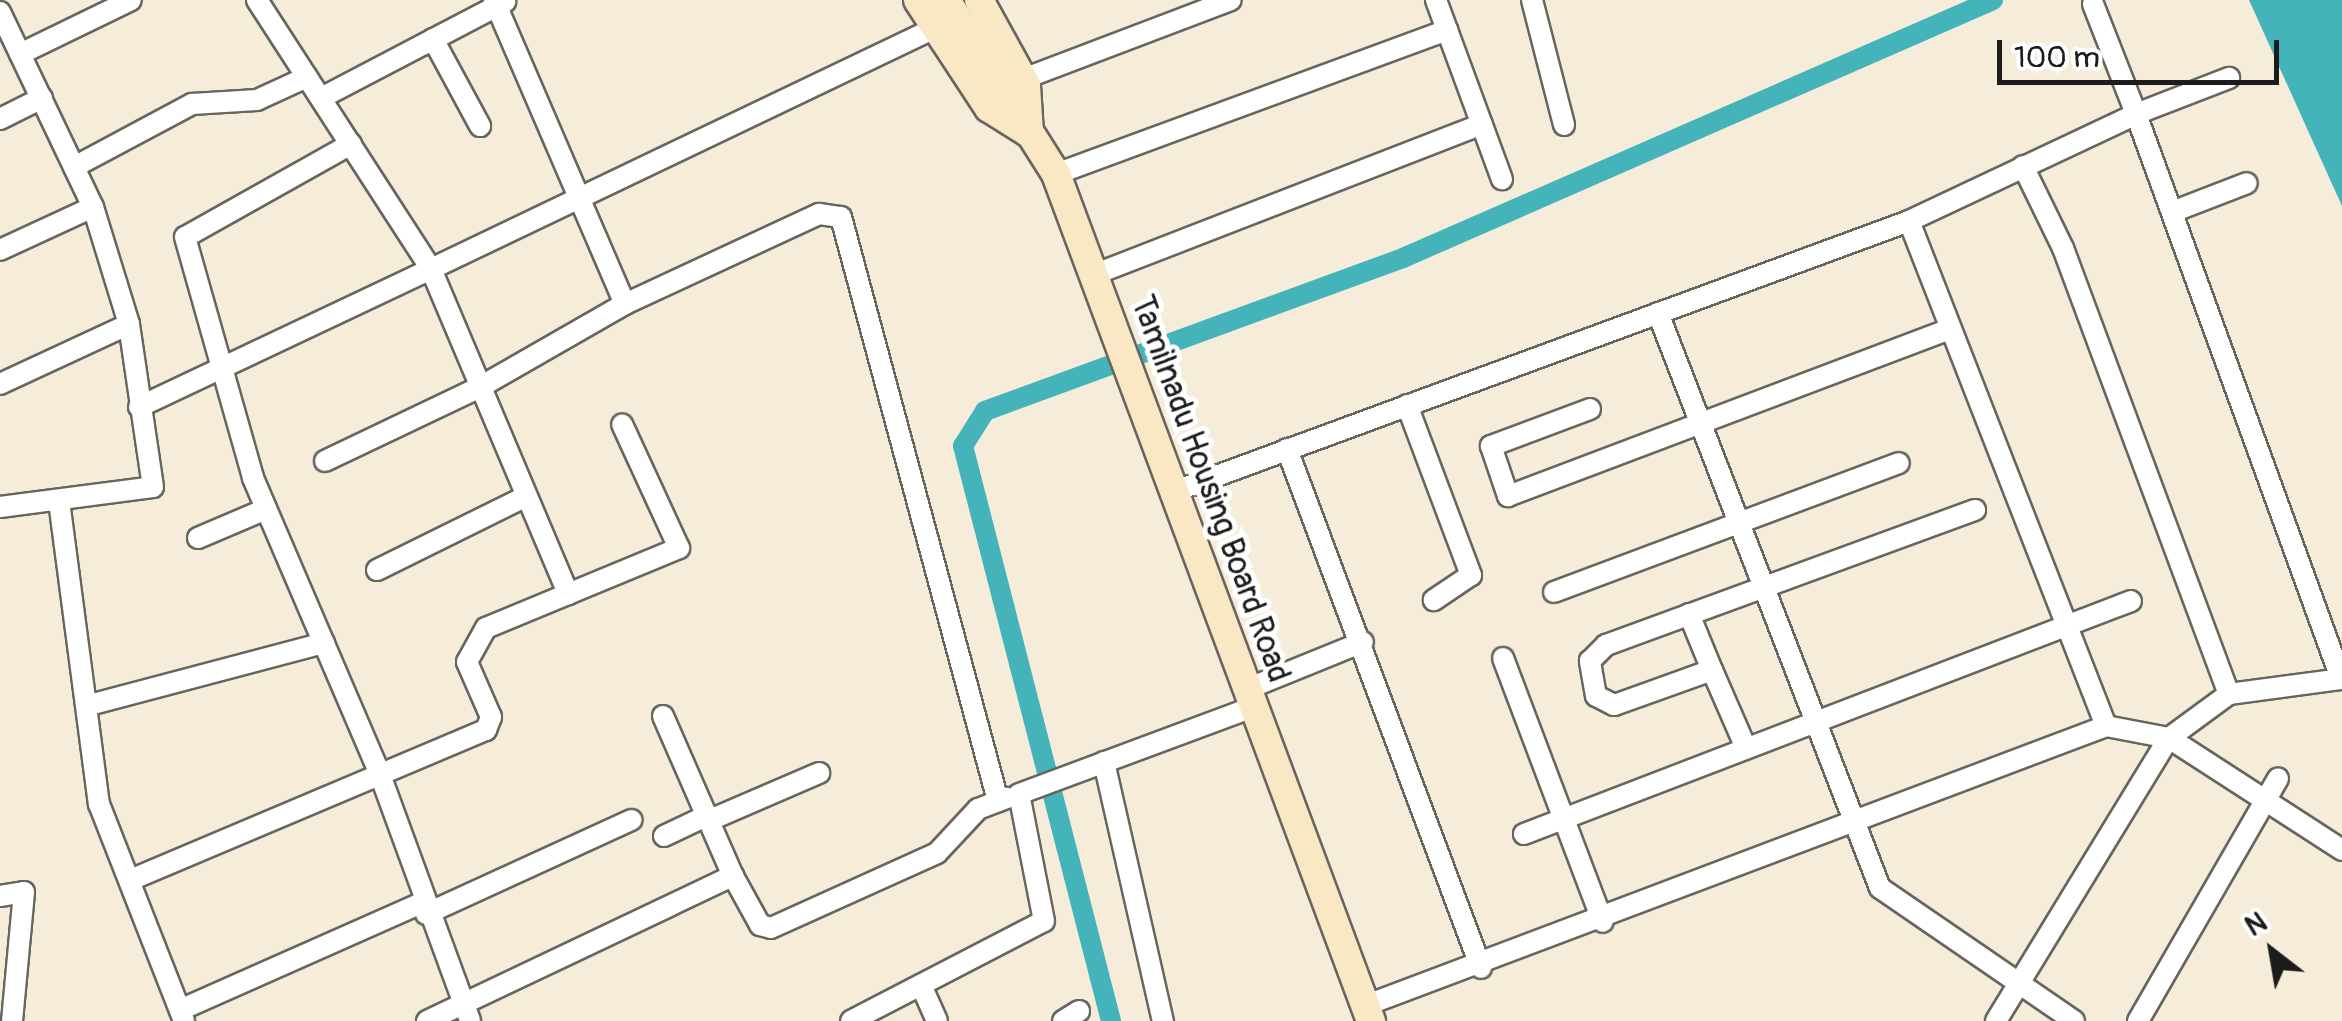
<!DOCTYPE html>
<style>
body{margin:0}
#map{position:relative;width:2342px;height:1021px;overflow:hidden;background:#f5edda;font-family:Pangolin,sans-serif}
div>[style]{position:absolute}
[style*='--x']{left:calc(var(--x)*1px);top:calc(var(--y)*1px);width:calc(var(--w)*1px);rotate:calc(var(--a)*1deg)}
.water>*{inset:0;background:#44b4ba}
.canal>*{height:20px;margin:-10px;padding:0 10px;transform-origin:10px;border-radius:10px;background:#44b4ba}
.roads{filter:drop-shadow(2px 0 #68655e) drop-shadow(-2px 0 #68655e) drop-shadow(0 2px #68655e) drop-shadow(0 -2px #68655e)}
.street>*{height:20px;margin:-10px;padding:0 10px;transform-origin:10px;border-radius:10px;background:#fff}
.secondary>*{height:28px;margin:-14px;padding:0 14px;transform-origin:14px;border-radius:14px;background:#fae7c3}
span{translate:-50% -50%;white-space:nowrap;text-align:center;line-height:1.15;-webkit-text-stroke:10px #fff;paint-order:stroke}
.street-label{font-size:32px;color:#1c1c1c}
.north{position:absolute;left:2222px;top:901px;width:100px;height:100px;-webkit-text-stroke:8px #fff;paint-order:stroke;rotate:329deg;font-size:28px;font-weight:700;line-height:40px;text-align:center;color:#1c1c1c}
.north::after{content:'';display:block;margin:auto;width:35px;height:45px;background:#1c1c1c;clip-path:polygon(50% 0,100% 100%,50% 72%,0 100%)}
.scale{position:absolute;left:1997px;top:40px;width:282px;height:45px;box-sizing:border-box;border:5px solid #1c1c1c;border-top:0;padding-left:12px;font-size:30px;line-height:35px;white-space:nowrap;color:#1c1c1c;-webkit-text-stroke:8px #fff;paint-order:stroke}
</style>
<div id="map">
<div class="water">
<i style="clip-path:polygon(2249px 0,2342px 0,2342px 206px)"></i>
</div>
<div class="canal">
<i style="--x:1111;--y:1021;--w:594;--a:-104.43"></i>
<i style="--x:963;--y:446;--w:41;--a:-57.8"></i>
<i style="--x:985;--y:411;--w:445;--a:-20.1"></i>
<i style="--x:1403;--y:258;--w:644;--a:-23.62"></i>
</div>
<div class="roads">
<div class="street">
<i style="--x:257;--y:0;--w:320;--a:57.1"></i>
<i style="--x:431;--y:269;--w:561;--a:-25.56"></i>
<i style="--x:494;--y:0;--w:331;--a:66.7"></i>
<i style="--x:1436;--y:0;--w:191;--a:69.8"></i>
<i style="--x:1532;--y:0;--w:129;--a:75.6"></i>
<i style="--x:2093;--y:4;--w:118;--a:68.6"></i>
<i style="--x:2136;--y:114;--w:100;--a:-21.2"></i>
<i style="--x:0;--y:12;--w:216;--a:64.5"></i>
<i style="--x:93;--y:207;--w:102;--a:155.2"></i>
<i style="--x:433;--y:39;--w:99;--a:61.6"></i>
<i style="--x:20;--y:54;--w:123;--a:-25.9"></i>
<i style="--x:1023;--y:79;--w:222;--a:-20.8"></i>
<i style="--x:321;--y:98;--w:208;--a:-27.6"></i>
<i style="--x:0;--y:119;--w:47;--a:-26.6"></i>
<i style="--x:351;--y:144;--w:190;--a:150.7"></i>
<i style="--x:185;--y:237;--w:250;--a:74.2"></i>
<i style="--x:253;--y:478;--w:317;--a:66.8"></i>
<i style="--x:378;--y:769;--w:268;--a:69.9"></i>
<i style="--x:2023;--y:166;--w:91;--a:64"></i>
<i style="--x:2063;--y:248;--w:476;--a:69.6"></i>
<i style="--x:74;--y:167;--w:134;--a:-28.1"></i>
<i style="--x:192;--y:104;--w:65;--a:-3.5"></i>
<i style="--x:257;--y:100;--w:55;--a:-24.7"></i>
<i style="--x:1056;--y:174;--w:417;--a:-20.2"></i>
<i style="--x:2172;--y:212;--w:80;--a:-21.1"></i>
<i style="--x:1909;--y:221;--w:542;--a:68.69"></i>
<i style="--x:1093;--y:275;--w:417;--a:-21.2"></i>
<i style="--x:1658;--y:313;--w:616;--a:68.89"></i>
<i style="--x:1880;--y:888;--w:235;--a:34.4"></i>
<i style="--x:0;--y:384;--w:142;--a:-24.9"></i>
<i style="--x:1407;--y:405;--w:182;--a:69.4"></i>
<i style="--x:1471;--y:575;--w:45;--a:146"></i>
<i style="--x:139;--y:407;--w:323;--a:-25.3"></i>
<i style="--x:431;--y:269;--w:353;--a:67.1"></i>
<i style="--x:1590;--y:409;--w:106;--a:159.5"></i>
<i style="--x:1491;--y:446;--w:53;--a:71.2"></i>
<i style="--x:1508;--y:496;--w:472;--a:-20.7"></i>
<i style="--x:1287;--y:449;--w:554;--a:69.5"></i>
<i style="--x:325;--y:461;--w:172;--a:-25.5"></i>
<i style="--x:480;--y:387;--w:167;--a:-29.8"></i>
<i style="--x:625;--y:304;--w:214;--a:-24.9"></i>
<i style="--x:819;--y:214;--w:22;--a:8"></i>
<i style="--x:841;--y:217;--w:605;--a:74.95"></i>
<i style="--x:1173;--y:492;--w:784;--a:-20.21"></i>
<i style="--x:1909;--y:221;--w:251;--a:-25.2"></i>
<i style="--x:2136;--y:114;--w:600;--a:70.03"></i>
<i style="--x:59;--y:501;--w:306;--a:82.5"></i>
<i style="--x:99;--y:804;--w:233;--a:68.6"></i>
<i style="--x:0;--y:507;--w:154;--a:-7.4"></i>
<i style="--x:153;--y:487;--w:165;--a:-98.4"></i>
<i style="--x:129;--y:324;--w:122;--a:-107.1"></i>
<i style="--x:198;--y:538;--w:74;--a:-23.1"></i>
<i style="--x:377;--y:570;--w:165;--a:-26.3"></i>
<i style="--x:1554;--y:592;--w:368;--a:-20.5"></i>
<i style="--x:1689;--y:614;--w:61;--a:67.7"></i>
<i style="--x:1503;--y:658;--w:282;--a:69.3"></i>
<i style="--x:1247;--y:689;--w:125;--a:-22.1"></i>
<i style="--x:89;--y:705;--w:243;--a:-14.8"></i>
<i style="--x:663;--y:716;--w:175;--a:66.4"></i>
<i style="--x:733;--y:876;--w:56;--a:61.1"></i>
<i style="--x:760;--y:925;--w:11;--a:15"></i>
<i style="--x:771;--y:928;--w:182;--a:-24.3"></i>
<i style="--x:937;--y:853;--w:60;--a:-47"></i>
<i style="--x:978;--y:809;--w:31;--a:-21"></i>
<i style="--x:1746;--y:748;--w:85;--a:-113.6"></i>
<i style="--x:1712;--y:670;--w:104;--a:160.3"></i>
<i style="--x:1614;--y:705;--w:20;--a:-153"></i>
<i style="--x:1596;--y:696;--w:36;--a:-100"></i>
<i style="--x:1590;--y:661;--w:23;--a:-45"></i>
<i style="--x:1606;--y:645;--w:393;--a:-20.1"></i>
<i style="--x:1104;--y:762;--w:266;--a:77.2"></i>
<i style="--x:710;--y:820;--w:119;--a:-23.3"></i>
<i style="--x:1524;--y:834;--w:650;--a:-21"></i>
<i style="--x:664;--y:836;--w:49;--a:-25.5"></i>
<i style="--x:135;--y:878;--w:381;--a:-22.9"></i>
<i style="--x:486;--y:730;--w:14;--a:-69"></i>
<i style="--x:491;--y:717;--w:60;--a:-113.6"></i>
<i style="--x:467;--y:662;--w:39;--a:-61"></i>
<i style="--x:486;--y:628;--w:209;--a:-22.5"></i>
<i style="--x:679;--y:548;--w:136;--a:-114.7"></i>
<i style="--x:0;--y:896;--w:24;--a:-9"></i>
<i style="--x:24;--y:892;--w:130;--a:95.3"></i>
<i style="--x:426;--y:914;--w:226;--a:-24.6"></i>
<i style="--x:921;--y:985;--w:39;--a:66"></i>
<i style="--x:1364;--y:1006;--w:793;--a:-20.67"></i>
<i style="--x:2106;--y:726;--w:64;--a:10.8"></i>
<i style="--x:2169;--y:738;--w:74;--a:-36.3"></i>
<i style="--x:2229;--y:694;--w:114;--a:-7.6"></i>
<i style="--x:180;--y:1010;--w:265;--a:-23.9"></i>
<i style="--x:427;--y:1021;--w:339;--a:-25.4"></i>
<i style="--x:851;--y:1021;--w:217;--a:-27.4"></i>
<i style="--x:1044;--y:921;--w:129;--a:-101.1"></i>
<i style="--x:1019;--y:794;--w:250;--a:-20.4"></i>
<i style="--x:1063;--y:1021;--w:19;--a:-32"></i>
<i style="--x:1996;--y:1021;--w:332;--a:-58.6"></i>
<i style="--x:2169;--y:738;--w:206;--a:32.9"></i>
<i style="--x:2138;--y:1021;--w:280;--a:-60"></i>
</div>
<div class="secondary">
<i style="--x:918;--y:0;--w:129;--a:56.7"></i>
<i style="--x:989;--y:108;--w:47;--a:32"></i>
<i style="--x:1029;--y:133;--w:48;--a:-93.6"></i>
<i style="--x:1026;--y:85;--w:97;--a:-118.9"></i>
<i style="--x:946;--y:0;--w:206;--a:57.7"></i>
<i style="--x:1056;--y:174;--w:904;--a:69.6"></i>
</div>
</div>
<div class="street-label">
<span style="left:1210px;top:489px;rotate:70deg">Tamilnadu Housing Board Road</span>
</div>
<div class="north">N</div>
<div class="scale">100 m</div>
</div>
